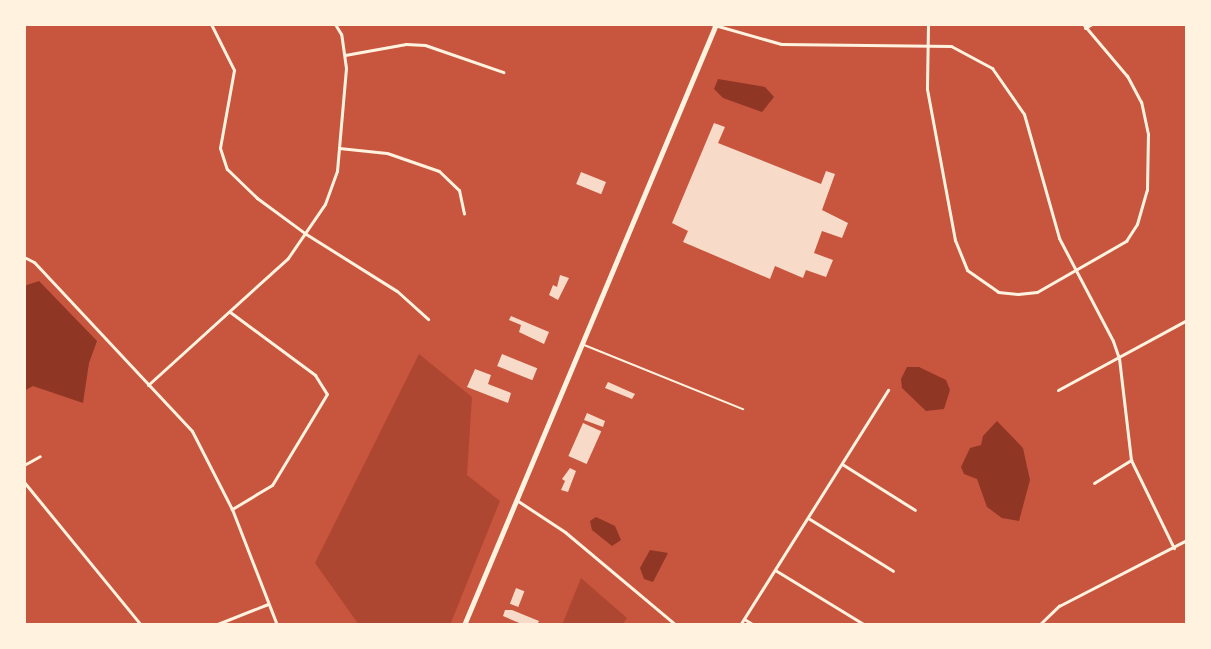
<!DOCTYPE html>
<style>
body{margin:0}
#map{position:relative;width:1211px;height:649px;overflow:hidden;background:#c8553d;font-family:Overpass,sans-serif}
div>[style]{position:absolute}
[style*='--x']{left:calc(var(--x)*1px);top:calc(var(--y)*1px);width:calc(var(--w)*1px);rotate:calc(var(--a)*1deg)}
.green>*{inset:0;background:#ae4732}
.water>*{inset:0;background:#8f3625}
.building>*{inset:0;background:#f7dbc8;transform-origin:0 0}
.service>*{height:1.5px;margin:-0.75px;padding:0 0.75px;transform-origin:0.75px;border-radius:0.75px;background:#fff3e0}
.minor>*{height:3px;margin:-1.5px;padding:0 1.5px;transform-origin:1.5px;border-radius:1.5px;background:#fff3e0}
.primary>*{height:5px;margin:-2.5px;padding:0 2.5px;transform-origin:2.5px;border-radius:2.5px;background:#fff3e0}
span{translate:-50% -50%;white-space:nowrap;text-align:center;line-height:1.15;-webkit-text-stroke:6px #fff3e0;paint-order:stroke}
.frame{position:absolute;inset:0;border:26px solid #fff3e0;pointer-events:none}
</style>
<div id="map">
<div class="green">
<i style="clip-path:polygon(419px 354px,472px 397px,467px 475px,500px 501px,450px 625px,359px 625px,315px 563px)"></i>
<i style="clip-path:polygon(581px 578px,627px 618px,622px 625px,562px 625px)"></i>
</div>
<div class="water">
<i style="clip-path:polygon(718px 79px,765px 87px,774px 97px,762px 112px,723px 98px,714px 89px)"></i>
<i style="clip-path:polygon(39px 281px,97px 341px,89px 363px,83px 403px,33px 386px,24px 391px,24px 286px)"></i>
<i style="clip-path:polygon(907px 367px,919px 367px,946px 380px,950px 390px,944px 409px,926px 411px,902px 388px,901px 379px)"></i>
<i style="clip-path:polygon(997px 421px,1023px 448px,1026px 462px,1030px 480px,1019px 521px,1002px 518px,987px 507px,977px 479px,964px 474px,961px 467px,970px 448px,981px 445px,983px 436px)"></i>
<i style="clip-path:polygon(596px 517px,615px 526px,621px 540px,612px 546px,592px 530px,590px 521px)"></i>
<i style="clip-path:polygon(650px 550px,668px 553px,653px 582px,644px 579px,640px 568px)"></i>
</div>
<div class="building">
<i style="clip-path:polygon(714px 123px,725px 127px,718px 143px,821px 184px,826px 171px,835px 174px,822px 210px,848px 223px,842px 238px,822px 231px,814px 253px,833px 260px,826px 277px,806px 270px,803px 278px,775px 266px,770px 279px,683px 242px,688px 231px,672px 223px)"></i>
<i style="left:581px;top:172px;width:27px;height:13px;rotate:22deg"></i>
<i style="clip-path:polygon(560px 275px,569px 278px,558px 300px,549px 295px,553px 285px,557px 287px)"></i>
<i style="clip-path:polygon(511px 316px,549px 332px,544px 344px,519px 332px,521px 325px,509px 320px)"></i>
<i style="left:502px;top:354px;width:38px;height:13px;rotate:22deg"></i>
<i style="clip-path:polygon(475px 369px,491px 375px,488px 384px,511px 393px,508px 403px,467px 387px)"></i>
<i style="clip-path:polygon(608px 382px,635px 394px,632px 399px,605px 388px)"></i>
<i style="clip-path:polygon(587px 413px,605px 421px,603px 427px,584px 420px)"></i>
<i style="left:583px;top:423px;width:20px;height:36px;rotate:24deg"></i>
<i style="clip-path:polygon(570px 468px,576px 471px,568px 492px,561px 490px,565px 481px,562px 479px)"></i>
<i style="left:516px;top:588px;width:9px;height:17px;rotate:21deg"></i>
<i style="clip-path:polygon(505px 610px,512px 610px,539px 621px,537px 625px,524px 625px,503px 616px)"></i>
</div>
<div class="service">
<i style="--x:582;--y:344;--w:174;--a:22"></i>
</div>
<div class="minor">
<i style="--x:211;--y:24;--w:51;--a:63.4"></i>
<i style="--x:234;--y:70;--w:79;--a:100.2"></i>
<i style="--x:220;--y:148;--w:22;--a:72"></i>
<i style="--x:227;--y:169;--w:42;--a:44"></i>
<i style="--x:257;--y:198;--w:61;--a:36.3"></i>
<i style="--x:306;--y:234;--w:107;--a:32.1"></i>
<i style="--x:397;--y:291;--w:42;--a:42.1"></i>
<i style="--x:711;--y:24;--w:73;--a:15.9"></i>
<i style="--x:781;--y:44;--w:170;--a:0.7"></i>
<i style="--x:951;--y:46;--w:47;--a:28.2"></i>
<i style="--x:992;--y:68;--w:56;--a:55.2"></i>
<i style="--x:1024;--y:114;--w:129;--a:74.2"></i>
<i style="--x:1059;--y:238;--w:116;--a:62.3"></i>
<i style="--x:1113;--y:341;--w:18;--a:71"></i>
<i style="--x:1119;--y:358;--w:103;--a:83.3"></i>
<i style="--x:1131;--y:460;--w:98;--a:64"></i>
<i style="--x:928;--y:24;--w:65;--a:90.9"></i>
<i style="--x:927;--y:89;--w:154;--a:79.5"></i>
<i style="--x:955;--y:240;--w:32;--a:68"></i>
<i style="--x:967;--y:270;--w:38;--a:35"></i>
<i style="--x:998;--y:292;--w:20;--a:6"></i>
<i style="--x:1018;--y:294;--w:19;--a:-6"></i>
<i style="--x:1037;--y:292;--w:103;--a:-29.8"></i>
<i style="--x:1126;--y:241;--w:20;--a:-57"></i>
<i style="--x:1137;--y:224;--w:35;--a:-74"></i>
<i style="--x:1147;--y:190;--w:56;--a:-89"></i>
<i style="--x:1148;--y:134;--w:33;--a:-102"></i>
<i style="--x:1141;--y:102;--w:30;--a:-118"></i>
<i style="--x:1127;--y:76;--w:68;--a:-130.2"></i>
<i style="--x:1085;--y:28;--w:8;--a:-30"></i>
<i style="--x:345;--y:55;--w:62;--a:-10.2"></i>
<i style="--x:406;--y:44;--w:19;--a:3"></i>
<i style="--x:425;--y:45;--w:83;--a:19.1"></i>
<i style="--x:339;--y:148;--w:48;--a:5.9"></i>
<i style="--x:387;--y:153;--w:55;--a:19.1"></i>
<i style="--x:439;--y:171;--w:28;--a:44"></i>
<i style="--x:459;--y:190;--w:24;--a:78"></i>
<i style="--x:24;--y:257;--w:11;--a:27"></i>
<i style="--x:34;--y:262;--w:231;--a:46.9"></i>
<i style="--x:192;--y:431;--w:88;--a:62.9"></i>
<i style="--x:232;--y:509;--w:124;--a:68.8"></i>
<i style="--x:230;--y:312;--w:106;--a:36.5"></i>
<i style="--x:315;--y:375;--w:22;--a:58"></i>
<i style="--x:327;--y:394;--w:106;--a:121.1"></i>
<i style="--x:272;--y:485;--w:47;--a:149"></i>
<i style="--x:148;--y:385;--w:189;--a:-42.2"></i>
<i style="--x:288;--y:258;--w:65;--a:-55.6"></i>
<i style="--x:325;--y:204;--w:35;--a:-70"></i>
<i style="--x:337;--y:171;--w:103;--a:-85"></i>
<i style="--x:346;--y:68;--w:34;--a:-98"></i>
<i style="--x:341;--y:34;--w:12;--a:-121"></i>
<i style="--x:1058;--y:390;--w:147;--a:-28.5"></i>
<i style="--x:842;--y:464;--w:86;--a:32.2"></i>
<i style="--x:24;--y:465;--w:18;--a:-29"></i>
<i style="--x:24;--y:482;--w:185;--a:50.7"></i>
<i style="--x:1094;--y:483;--w:44;--a:-31.9"></i>
<i style="--x:518;--y:501;--w:56;--a:33.4"></i>
<i style="--x:565;--y:532;--w:145;--a:40"></i>
<i style="--x:808;--y:518;--w:100;--a:31.9"></i>
<i style="--x:775;--y:570;--w:105;--a:31.4"></i>
<i style="--x:744;--y:619;--w:12;--a:31"></i>
<i style="--x:215;--y:625;--w:57;--a:-21.6"></i>
<i style="--x:740;--y:625;--w:278;--a:-57.8"></i>
<i style="--x:1039;--y:625;--w:28;--a:-44"></i>
<i style="--x:1059;--y:606;--w:144;--a:-27.3"></i>
</div>
<div class="primary">
<i style="--x:464;--y:625;--w:652;--a:-67.25"></i>
</div>
<div class="frame"></div>
</div>
